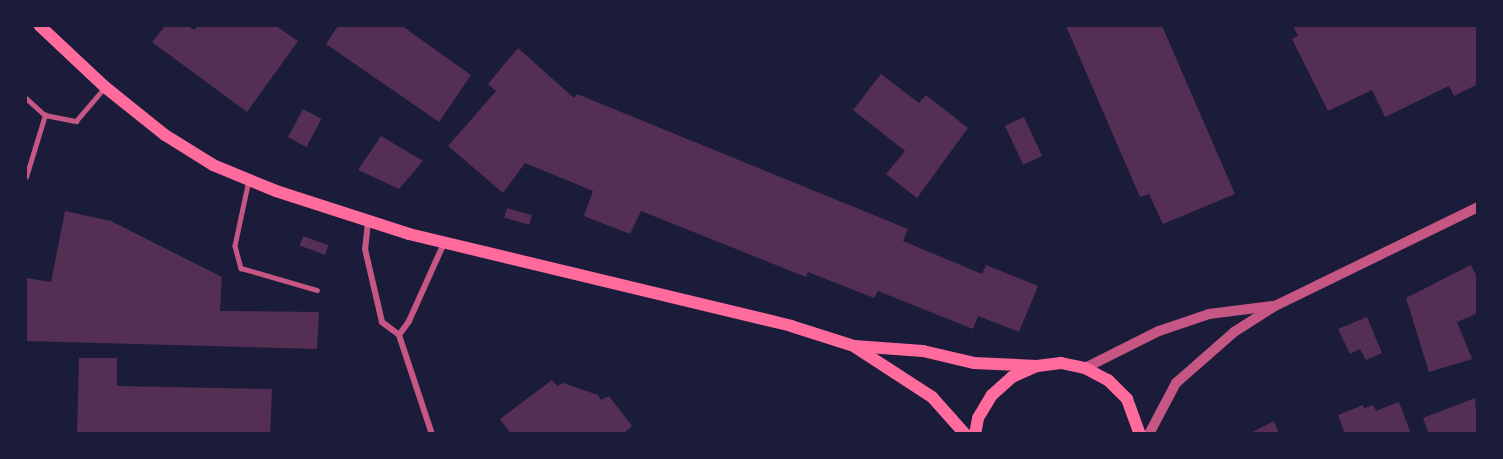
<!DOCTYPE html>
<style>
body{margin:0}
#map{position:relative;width:1503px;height:459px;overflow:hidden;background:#1b1b3a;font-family:Lato,sans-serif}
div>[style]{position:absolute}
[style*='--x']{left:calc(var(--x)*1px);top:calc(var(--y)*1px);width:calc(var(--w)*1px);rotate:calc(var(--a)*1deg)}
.building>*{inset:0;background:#542f53;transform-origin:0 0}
.service>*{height:4.5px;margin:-2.25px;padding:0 2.25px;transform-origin:2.25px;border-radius:2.25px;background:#c65784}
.minor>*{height:6px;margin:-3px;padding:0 3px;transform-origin:3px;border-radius:3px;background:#c65784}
.tertiary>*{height:10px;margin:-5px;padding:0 5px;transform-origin:5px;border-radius:5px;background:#c65784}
.secondary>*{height:12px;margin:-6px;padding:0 6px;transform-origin:6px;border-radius:6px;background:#ff6b9d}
span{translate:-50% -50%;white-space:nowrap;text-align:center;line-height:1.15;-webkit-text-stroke:4.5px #1b1b3a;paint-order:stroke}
.frame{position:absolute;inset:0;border:27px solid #1b1b3a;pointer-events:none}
</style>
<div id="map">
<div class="building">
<i style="clip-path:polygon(165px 26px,188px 26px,194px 30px,198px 26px,276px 26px,298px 41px,247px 112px,152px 42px)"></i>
<i style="clip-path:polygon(338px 26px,402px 26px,471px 75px,439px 122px,326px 44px)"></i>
<i style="clip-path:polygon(1066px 26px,1162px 26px,1235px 194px,1163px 224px,1149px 194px,1140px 197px)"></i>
<i style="clip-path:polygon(1293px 26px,1478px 26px,1478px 84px,1454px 96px,1449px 86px,1385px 117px,1372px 90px,1328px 111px,1292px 39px,1298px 36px)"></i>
<i style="clip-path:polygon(518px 48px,574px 98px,577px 94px,908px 229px,903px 241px,982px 274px,986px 265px,1038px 286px,1019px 332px,978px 316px,973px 329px,878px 291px,874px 298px,808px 272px,806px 277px,641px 211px,630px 234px,584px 216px,593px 191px,525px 163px,503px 193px,448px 146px,496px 91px,488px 84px)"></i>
<i style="clip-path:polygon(881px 74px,919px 103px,926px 95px,968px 128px,917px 198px,886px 174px,905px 151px,853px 110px)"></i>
<i style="left:303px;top:109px;width:21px;height:32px;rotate:28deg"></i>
<i style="left:1024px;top:117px;width:43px;height:21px;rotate:65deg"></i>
<i style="clip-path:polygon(381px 136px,423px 161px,399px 189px,358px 170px)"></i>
<i style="left:507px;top:208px;width:26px;height:10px;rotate:16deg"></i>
<i style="clip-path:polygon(65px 211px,111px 221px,222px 277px,220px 311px,319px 312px,317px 349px,26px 341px,26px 278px,51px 282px)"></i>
<i style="left:303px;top:236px;width:27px;height:10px;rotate:20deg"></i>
<i style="clip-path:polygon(1471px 265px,1478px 279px,1478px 313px,1457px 322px,1472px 359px,1429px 372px,1406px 298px)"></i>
<i style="clip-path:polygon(1367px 317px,1382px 353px,1366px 360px,1360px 349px,1350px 354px,1338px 329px)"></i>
<i style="clip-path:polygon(79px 358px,117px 358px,117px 386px,272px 389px,270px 434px,77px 434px)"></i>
<i style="clip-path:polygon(552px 380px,557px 386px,563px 383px,598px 395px,601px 400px,609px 396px,632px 426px,623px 434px,511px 434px,500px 419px)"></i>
<i style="clip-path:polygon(1475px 398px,1478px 434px,1429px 434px,1423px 418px)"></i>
<i style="clip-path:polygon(1399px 402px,1411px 434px,1345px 434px,1338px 415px,1363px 405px,1364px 408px,1373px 405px,1376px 411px)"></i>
<i style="clip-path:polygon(1274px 421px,1279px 434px,1249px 434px)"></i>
</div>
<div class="service">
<i style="--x:26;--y:98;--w:25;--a:42"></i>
<i style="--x:45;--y:115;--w:32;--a:11"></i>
<i style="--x:76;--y:121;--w:45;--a:-49.5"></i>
<i style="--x:26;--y:177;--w:65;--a:-73"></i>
<i style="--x:249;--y:180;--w:67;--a:102"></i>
<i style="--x:235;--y:246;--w:23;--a:75"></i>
<i style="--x:241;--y:268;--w:79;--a:16.1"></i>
</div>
<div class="minor">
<i style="--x:368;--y:222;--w:27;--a:96"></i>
<i style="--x:365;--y:249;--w:75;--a:76.9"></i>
<i style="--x:382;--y:322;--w:21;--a:37"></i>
<i style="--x:399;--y:335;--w:104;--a:71.6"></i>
<i style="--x:399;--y:335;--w:17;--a:-54"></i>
<i style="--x:409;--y:321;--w:85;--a:-65.8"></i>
</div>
<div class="tertiary">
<i style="--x:1085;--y:368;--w:83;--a:-26.6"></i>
<i style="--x:1159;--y:331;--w:53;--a:-18.8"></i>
<i style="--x:1209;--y:314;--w:64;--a:-7.2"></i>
<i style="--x:1149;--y:434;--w:58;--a:-62.1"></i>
<i style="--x:1176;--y:383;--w:77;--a:-41.3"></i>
<i style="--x:1234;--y:332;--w:49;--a:-32.4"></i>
<i style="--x:1275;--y:306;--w:226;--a:-26"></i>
</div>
<div class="secondary">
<i style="--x:40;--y:26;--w:89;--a:43.2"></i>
<i style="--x:105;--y:87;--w:77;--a:38.7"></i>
<i style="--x:165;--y:135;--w:57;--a:32"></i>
<i style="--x:213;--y:165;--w:68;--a:22.4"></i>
<i style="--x:276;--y:191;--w:140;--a:17.9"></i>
<i style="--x:409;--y:234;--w:393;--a:13.5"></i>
<i style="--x:791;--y:326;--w:66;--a:17.6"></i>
<i style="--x:854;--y:346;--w:69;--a:4.1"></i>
<i style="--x:923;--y:351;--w:52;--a:13.2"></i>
<i style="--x:974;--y:363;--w:63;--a:2.7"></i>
<i style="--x:855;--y:347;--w:92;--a:33"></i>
<i style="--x:932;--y:397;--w:50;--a:48.3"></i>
<i style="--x:975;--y:434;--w:16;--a:-79"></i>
<i style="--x:978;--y:418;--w:27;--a:-59"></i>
<i style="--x:992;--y:395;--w:27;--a:-42"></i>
<i style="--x:1012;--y:377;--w:27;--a:-24"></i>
<i style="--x:1037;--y:366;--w:24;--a:-7"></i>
<i style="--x:1061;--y:363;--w:25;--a:12"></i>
<i style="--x:1085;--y:368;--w:26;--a:28"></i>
<i style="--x:1108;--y:380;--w:27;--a:45"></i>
<i style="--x:1127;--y:399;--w:37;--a:70"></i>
</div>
<div class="frame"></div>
</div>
